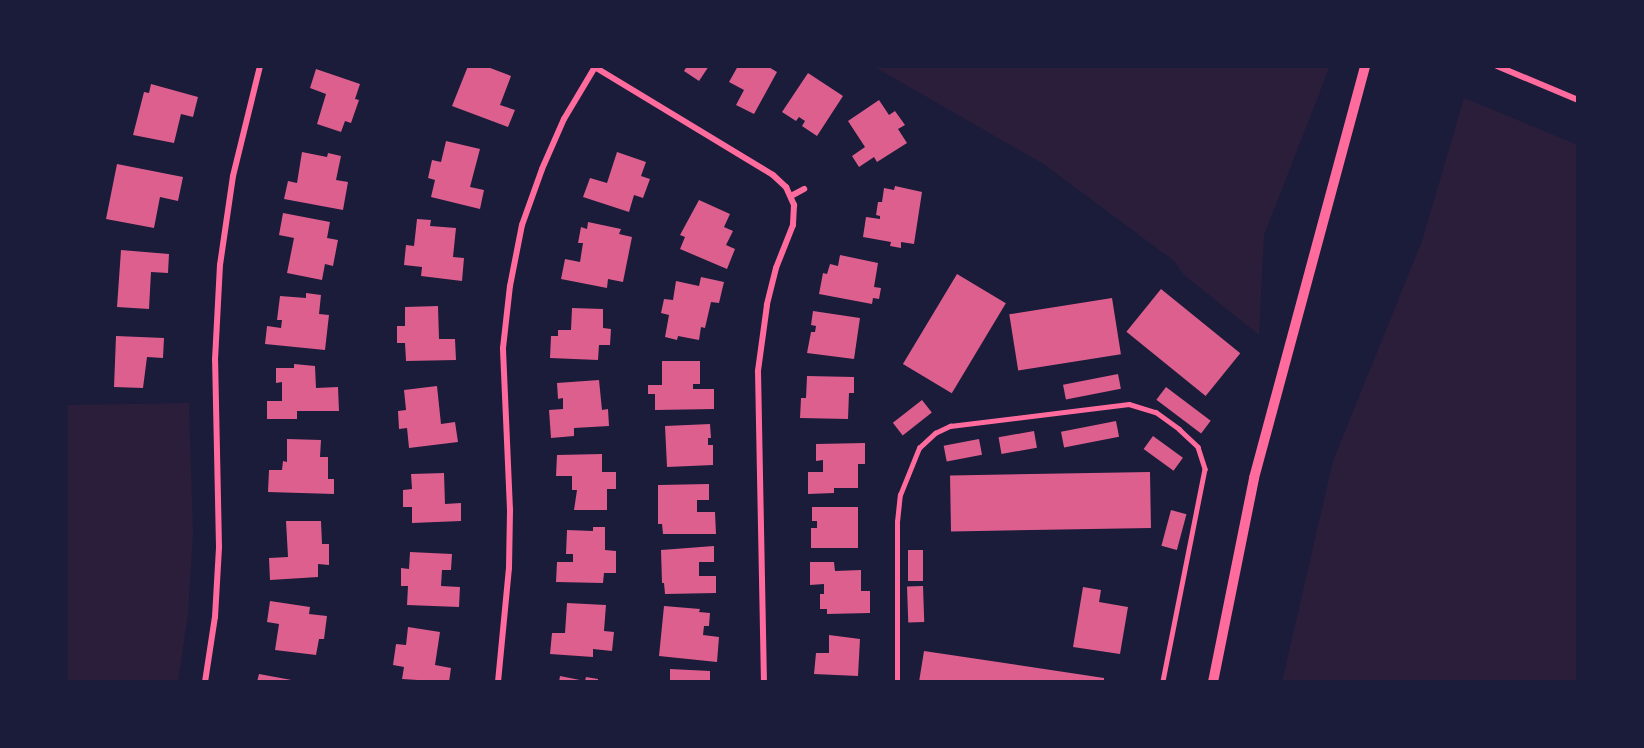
<!DOCTYPE html>
<style>
body{margin:0}
#map{position:relative;width:1644px;height:748px;overflow:hidden;background:#1b1b3a;font-family:Signika,sans-serif}
div>[style]{position:absolute}
[style*='--x']{left:calc(var(--x)*1px);top:calc(var(--y)*1px);width:calc(var(--w)*1px);rotate:calc(var(--a)*1deg)}
.green>*{inset:0;background:#2a1e3b}
.building>*{inset:0;background:#dd5f8e;transform-origin:0 0}
.service>*{height:4.5px;margin:-2.25px;padding:0 2.25px;transform-origin:2.25px;border-radius:2.25px;background:#ff6b9d}
.minor>*{height:6px;margin:-3px;padding:0 3px;transform-origin:3px;border-radius:3px;background:#ff6b9d}
.tertiary>*{height:10px;margin:-5px;padding:0 5px;transform-origin:5px;border-radius:5px;background:#ff6b9d}
span{translate:-50% -50%;white-space:nowrap;text-align:center;line-height:1.15;-webkit-text-stroke:6px #1b1b3a;paint-order:stroke}
.frame{position:absolute;inset:0;border:68px solid #1b1b3a;pointer-events:none}
</style>
<div id="map">
<div class="green">
<i style="clip-path:polygon(873px 66px,1330px 66px,1264px 235px,1259px 335px,1184px 275px,1174px 261px,1045px 165px)"></i>
<i style="clip-path:polygon(1464px 98px,1578px 145px,1578px 682px,1282px 682px,1333px 461px,1422px 241px)"></i>
<i style="clip-path:polygon(189px 403px,193px 533px,188px 615px,178px 682px,66px 682px,66px 405px)"></i>
</div>
<div class="building">
<i style="clip-path:polygon(468px 66px,485px 66px,511px 76px,500px 105px,515px 110px,508px 127px,452px 106px)"></i>
<i style="clip-path:polygon(687px 66px,709px 66px,699px 81px,684px 71px)"></i>
<i style="clip-path:polygon(738px 66px,767px 66px,777px 72px,754px 114px,736px 105px,744px 90px,729px 82px)"></i>
<i style="clip-path:polygon(316px 69px,360px 84px,355px 99px,359px 100px,351px 123px,345px 121px,341px 132px,317px 124px,326px 94px,310px 88px)"></i>
<i style="clip-path:polygon(808px 73px,843px 96px,817px 136px,802px 126px,805px 121px,799px 117px,796px 121px,782px 112px)"></i>
<i style="clip-path:polygon(151px 84px,198px 97px,193px 117px,181px 114px,174px 143px,133px 135px,144px 92px,149px 93px)"></i>
<i style="clip-path:polygon(879px 100px,889px 115px,895px 111px,905px 125px,898px 129px,907px 143px,877px 162px,874px 157px,859px 167px,852px 156px,865px 147px,848px 121px)"></i>
<i style="clip-path:polygon(446px 141px,480px 149px,470px 187px,484px 190px,480px 209px,431px 197px,435px 180px,428px 178px,432px 160px,441px 162px)"></i>
<i style="clip-path:polygon(302px 152px,327px 157px,328px 153px,341px 156px,336px 180px,348px 182px,343px 210px,284px 199px,288px 181px,297px 183px)"></i>
<i style="clip-path:polygon(617px 152px,646px 162px,641px 176px,650px 179px,643px 198px,634px 195px,629px 212px,583px 197px,590px 178px,607px 183px)"></i>
<i style="clip-path:polygon(117px 164px,183px 177px,178px 201px,160px 197px,154px 228px,106px 219px)"></i>
<i style="clip-path:polygon(895px 186px,922px 192px,914px 244px,901px 242px,901px 248px,890px 246px,891px 242px,863px 237px,866px 217px,880px 219px,880px 216px,876px 215px,878px 202px,882px 202px,884px 188px,894px 190px)"></i>
<i style="clip-path:polygon(699px 200px,730px 214px,724px 227px,733px 231px,726px 245px,735px 249px,727px 269px,680px 249px,685px 237px,680px 235px)"></i>
<i style="clip-path:polygon(283px 213px,330px 222px,327px 238px,338px 240px,333px 266px,325px 264px,322px 280px,287px 273px,294px 238px,279px 235px)"></i>
<i style="clip-path:polygon(417px 219px,431px 220px,430px 226px,456px 228px,453px 257px,464px 258px,462px 281px,421px 276px,422px 267px,404px 265px,406px 245px,414px 246px)"></i>
<i style="clip-path:polygon(588px 222px,621px 229px,619px 234px,632px 237px,623px 282px,608px 279px,607px 288px,561px 279px,565px 259px,580px 262px,583px 243px,578px 243px,581px 227px,587px 229px)"></i>
<i style="clip-path:polygon(121px 250px,169px 254px,168px 273px,151px 272px,149px 309px,117px 307px)"></i>
<i style="clip-path:polygon(840px 255px,878px 263px,874px 287px,881px 288px,879px 299px,873px 298px,872px 304px,819px 294px,823px 273px,827px 274px,830px 264px,838px 266px)"></i>
<i style="left:957px;top:274px;width:57px;height:105px;rotate:31deg"></i>
<i style="clip-path:polygon(701px 277px,724px 282px,719px 303px,711px 302px,705px 328px,701px 327px,699px 340px,678px 336px,677px 340px,665px 337px,669px 315px,661px 313px,664px 299px,673px 300px,676px 281px,699px 286px)"></i>
<i style="left:1161px;top:289px;width:102px;height:55px;rotate:39deg"></i>
<i style="clip-path:polygon(306px 293px,321px 295px,319px 314px,329px 315px,325px 350px,265px 344px,267px 326px,281px 328px,282px 320px,277px 320px,280px 296px,306px 298px)"></i>
<i style="left:1112px;top:298px;width:57px;height:104px;rotate:81deg"></i>
<i style="clip-path:polygon(438px 306px,439px 339px,455px 339px,456px 360px,406px 361px,405px 343px,397px 343px,397px 326px,405px 326px,405px 307px)"></i>
<i style="clip-path:polygon(572px 308px,603px 309px,603px 328px,611px 329px,610px 345px,599px 345px,598px 360px,550px 358px,551px 336px,558px 336px,558px 330px,571px 330px)"></i>
<i style="clip-path:polygon(813px 311px,860px 318px,854px 359px,807px 353px,811px 332px,815px 332px,816px 326px,811px 325px)"></i>
<i style="clip-path:polygon(116px 336px,164px 338px,163px 358px,147px 357px,143px 388px,114px 387px)"></i>
<i style="clip-path:polygon(662px 361px,700px 361px,700px 384px,693px 384px,693px 389px,714px 389px,714px 409px,655px 410px,655px 394px,648px 394px,648px 385px,662px 385px)"></i>
<i style="clip-path:polygon(294px 364px,315px 366px,316px 388px,338px 387px,339px 411px,297px 411px,297px 419px,267px 419px,267px 401px,282px 401px,282px 382px,276px 383px,276px 368px,294px 368px)"></i>
<i style="left:1118px;top:374px;width:15px;height:56px;rotate:79deg"></i>
<i style="clip-path:polygon(807px 376px,854px 377px,854px 393px,849px 393px,848px 419px,800px 418px,801px 398px,806px 398px)"></i>
<i style="clip-path:polygon(599px 380px,602px 410px,608px 409px,609px 426px,574px 428px,574px 436px,551px 438px,549px 410px,563px 409px,563px 398px,558px 399px,557px 383px)"></i>
<i style="clip-path:polygon(437px 386px,441px 424px,455px 422px,458px 442px,409px 448px,407px 428px,399px 429px,398px 411px,406px 410px,404px 390px)"></i>
<i style="left:1166px;top:387px;width:56px;height:16px;rotate:37deg"></i>
<i style="left:922px;top:400px;width:16px;height:37px;rotate:52deg"></i>
<i style="left:1116px;top:421px;width:16px;height:56px;rotate:79deg"></i>
<i style="clip-path:polygon(710px 424px,711px 438px,708px 438px,708px 445px,713px 445px,713px 465px,667px 467px,665px 426px)"></i>
<i style="left:1034px;top:431px;width:17px;height:36px;rotate:80deg"></i>
<i style="left:1153px;top:436px;width:37px;height:16px;rotate:36deg"></i>
<i style="clip-path:polygon(287px 439px,321px 440px,320px 457px,328px 457px,328px 479px,334px 479px,334px 494px,268px 492px,269px 470px,282px 470px,283px 461px,287px 462px)"></i>
<i style="left:979px;top:439px;width:16px;height:36px;rotate:79deg"></i>
<i style="clip-path:polygon(865px 443px,865px 464px,858px 464px,858px 488px,834px 488px,834px 493px,808px 494px,808px 472px,823px 472px,823px 460px,816px 461px,816px 444px)"></i>
<i style="clip-path:polygon(602px 454px,602px 472px,616px 472px,616px 489px,607px 489px,607px 510px,574px 510px,577px 490px,572px 490px,572px 476px,556px 476px,557px 455px)"></i>
<i style="left:1150px;top:472px;width:56px;height:200px;rotate:89deg"></i>
<i style="clip-path:polygon(444px 473px,445px 504px,461px 503px,461px 521px,412px 523px,412px 507px,403px 507px,403px 490px,412px 489px,411px 474px)"></i>
<i style="clip-path:polygon(709px 484px,709px 500px,697px 500px,697px 512px,715px 512px,716px 534px,663px 534px,662px 524px,658px 524px,658px 485px)"></i>
<i style="clip-path:polygon(812px 507px,858px 507px,858px 548px,811px 548px,811px 528px,817px 528px,817px 521px,812px 521px)"></i>
<i style="left:1171px;top:510px;width:16px;height:37px;rotate:15deg"></i>
<i style="clip-path:polygon(286px 521px,321px 521px,322px 544px,329px 544px,329px 565px,318px 564px,318px 577px,270px 580px,269px 558px,288px 557px)"></i>
<i style="clip-path:polygon(593px 527px,605px 527px,605px 550px,616px 551px,616px 573px,604px 573px,603px 583px,556px 582px,557px 562px,573px 562px,573px 554px,566px 554px,567px 530px,593px 531px)"></i>
<i style="clip-path:polygon(714px 546px,714px 562px,699px 562px,699px 576px,716px 576px,716px 593px,665px 594px,664px 583px,662px 583px,661px 550px)"></i>
<i style="left:908px;top:550px;width:15px;height:31px"></i>
<i style="clip-path:polygon(410px 552px,452px 554px,451px 570px,442px 570px,441px 586px,460px 587px,459px 607px,407px 605px,408px 586px,401px 586px,401px 568px,409px 569px)"></i>
<i style="clip-path:polygon(810px 562px,834px 562px,835px 571px,861px 570px,861px 591px,870px 591px,870px 613px,827px 614px,827px 609px,820px 609px,820px 594px,824px 594px,824px 584px,810px 585px)"></i>
<i style="left:923px;top:586px;width:36px;height:16px;rotate:88deg"></i>
<i style="clip-path:polygon(1083px 587px,1101px 590px,1099px 602px,1128px 607px,1120px 654px,1073px 647px)"></i>
<i style="clip-path:polygon(270px 601px,310px 607px,309px 614px,327px 616px,324px 639px,319px 639px,316px 655px,275px 650px,279px 624px,267px 622px)"></i>
<i style="clip-path:polygon(567px 603px,606px 605px,604px 631px,614px 632px,612px 651px,593px 649px,593px 657px,550px 654px,552px 633px,565px 633px)"></i>
<i style="clip-path:polygon(664px 606px,700px 609px,699px 612px,710px 613px,709px 626px,704px 626px,703px 635px,719px 637px,717px 662px,659px 656px)"></i>
<i style="clip-path:polygon(408px 627px,440px 632px,435px 665px,451px 668px,449px 682px,402px 679px,404px 667px,393px 665px,396px 644px,406px 645px)"></i>
<i style="clip-path:polygon(829px 635px,860px 639px,858px 676px,814px 674px,816px 653px,829px 653px)"></i>
<i style="clip-path:polygon(924px 651px,1104px 678px,1104px 682px,919px 682px)"></i>
<i style="clip-path:polygon(670px 669px,710px 671px,710px 682px,670px 682px)"></i>
<i style="clip-path:polygon(259px 674px,297px 681px,297px 682px,257px 682px)"></i>
<i style="clip-path:polygon(560px 676px,585px 681px,586px 677px,598px 679px,598px 682px,559px 682px)"></i>
</div>
<div class="service">
<i style="--x:897;--y:682;--w:160;--a:-90"></i>
<i style="--x:897;--y:522;--w:27;--a:-84"></i>
<i style="--x:900;--y:495;--w:51;--a:-68"></i>
<i style="--x:919;--y:448;--w:22;--a:-43"></i>
<i style="--x:935;--y:433;--w:17;--a:-25"></i>
<i style="--x:950;--y:426;--w:180;--a:-7"></i>
<i style="--x:1129;--y:404;--w:28;--a:17"></i>
<i style="--x:1156;--y:412;--w:29;--a:36"></i>
<i style="--x:1179;--y:429;--w:26;--a:43"></i>
<i style="--x:1198;--y:447;--w:23;--a:72"></i>
<i style="--x:1205;--y:469;--w:217;--a:101.2"></i>
</div>
<div class="minor">
<i style="--x:593;--y:66;--w:210;--a:31.2"></i>
<i style="--x:773;--y:175;--w:18;--a:43"></i>
<i style="--x:786;--y:187;--w:20;--a:66"></i>
<i style="--x:794;--y:205;--w:20;--a:93"></i>
<i style="--x:793;--y:225;--w:46;--a:111.6"></i>
<i style="--x:776;--y:268;--w:38;--a:104"></i>
<i style="--x:767;--y:305;--w:67;--a:97.8"></i>
<i style="--x:758;--y:371;--w:311;--a:88.9"></i>
<i style="--x:1497;--y:66;--w:88;--a:22.8"></i>
<i style="--x:791;--y:196;--w:15;--a:-28"></i>
<i style="--x:205;--y:682;--w:66;--a:-81.3"></i>
<i style="--x:215;--y:617;--w:70;--a:-86.7"></i>
<i style="--x:219;--y:547;--w:187;--a:-91.2"></i>
<i style="--x:215;--y:360;--w:95;--a:-87"></i>
<i style="--x:220;--y:265;--w:90;--a:-81.7"></i>
<i style="--x:233;--y:176;--w:113;--a:-76.2"></i>
<i style="--x:498;--y:682;--w:115;--a:-84.5"></i>
<i style="--x:509;--y:568;--w:58;--a:-89"></i>
<i style="--x:510;--y:510;--w:162;--a:-92.5"></i>
<i style="--x:503;--y:348;--w:62;--a:-83.6"></i>
<i style="--x:510;--y:286;--w:62;--a:-78.9"></i>
<i style="--x:522;--y:225;--w:59;--a:-70.3"></i>
<i style="--x:542;--y:169;--w:55;--a:-66.3"></i>
<i style="--x:564;--y:119;--w:61;--a:-59.2"></i>
</div>
<div class="tertiary">
<i style="--x:1213;--y:682;--w:208;--a:-78.6"></i>
<i style="--x:1254;--y:478;--w:427;--a:-74.9"></i>
</div>
<div class="frame"></div>
</div>
